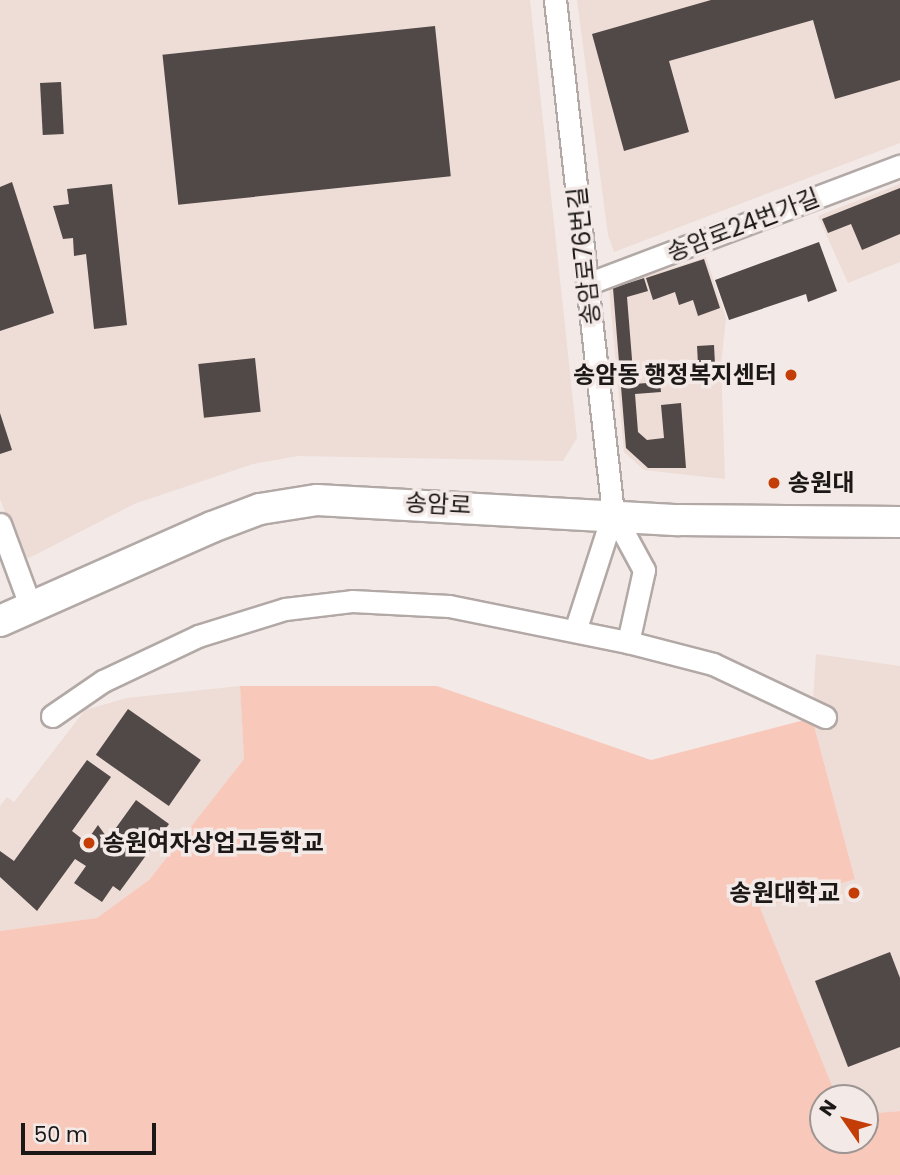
<!DOCTYPE html>
<meta charset="utf-8">
<style>
body{margin:0}
#map{position:relative;width:900px;height:1175px;overflow:hidden;background:#f3e9e6;font-family:Poppins,"Noto Sans KR",sans-serif}
div>[style]{position:absolute}
[style*='--x']{left:calc(var(--x)*1px);top:calc(var(--y)*1px);width:calc(var(--w)*1px);rotate:calc(var(--a)*1deg)}
.built>*{inset:0;background:#eedcd6}
.green>*{inset:0;background:#f8c9bb}
.building>*{inset:0;background:#514947;transform-origin:0 0}
.roads{filter:drop-shadow(2px 0 #b2a9a6) drop-shadow(-2px 0 #b2a9a6) drop-shadow(0 2px #b2a9a6) drop-shadow(0 -2px #b2a9a6)}
.street>*{height:21px;margin:-10.5px;padding:0 10.5px;transform-origin:10.5px;border-radius:10.5px;background:#fff}
.secondary>*{height:30px;margin:-15px;padding:0 15px;transform-origin:15px;border-radius:15px;background:#fff}
.dots>*{width:19px;height:19px;translate:-50% -50%;box-sizing:border-box;border:4px solid #f3e9e6;border-radius:50%}
span{translate:-50% -50%;white-space:nowrap;text-align:center;line-height:1.15;-webkit-text-stroke:7px #f3e9e6;paint-order:stroke}
.street-label{font-size:24px;color:#1b1817}
.poi-label{font-size:24px;color:#1b1817;font-weight:700}
.right{translate:-100% -50%;text-align:right}
.left{translate:0 -50%;text-align:left}
.north{position:absolute;left:809px;top:1084px;width:70px;height:70px;box-sizing:border-box;background:#f3e9e6;border:2px solid #9d9593;border-radius:50%;rotate:305deg;font-size:19px;font-weight:700;line-height:28px;text-align:center;color:#1b1817}
.north::after{content:'';display:block;margin:auto;width:24px;height:32px;background:#c43d07;clip-path:polygon(50% 0,100% 100%,50% 72%,0 100%)}
.scale{position:absolute;left:21px;top:1123px;width:135px;height:32px;box-sizing:border-box;border:4px solid #1b1817;border-top:0;padding-left:9px;font-size:21px;line-height:24px;white-space:nowrap;color:#1b1817;-webkit-text-stroke:5px #f3e9e6;paint-order:stroke}
</style>
<div id="map">
<div class="built">
<i style="clip-path:polygon(0 0,530px 0,577px 438px,563px 461px,298px 456px,253px 464px,134px 504px,29px 558px,21px 553px,0 499px)"></i>
<i style="clip-path:polygon(577px 0,900px 0,900px 143px,614px 252px,608px 235px)"></i>
<i style="clip-path:polygon(900px 184px,900px 262px,848px 283px,818px 216px)"></i>
<i style="clip-path:polygon(706px 257px,726px 318px,721px 365px,725px 479px,644px 470px,624px 452px,609px 288px)"></i>
<i style="clip-path:polygon(816px 654px,900px 666px,900px 1111px,865px 1114px,865px 1098px,837px 1098px,759px 907px,855px 878px,812px 718px)"></i>
<i style="clip-path:polygon(240px 686px,244px 759px,149px 880px,98px 918px,0 931px,0 806px,7px 797px,14px 802px,85px 710px,127px 698px)"></i>
</div>
<div class="green">
<i style="clip-path:polygon(240px 686px,437px 686px,651px 760px,812px 718px,855px 879px,760px 908px,837px 1098px,823px 1098px,823px 1140px,865px 1140px,865px 1114px,900px 1111px,900px 1175px,0 1175px,0 931px,97px 918px,149px 880px,244px 759px)"></i>
</div>
<div class="building">
<i style="clip-path:polygon(711px 0,900px 0,900px 80px,835px 99px,813px 20px,669px 61px,689px 132px,624px 151px,592px 34px)"></i>
<i style="left:435px;top:26px;width:151px;height:274px;rotate:84deg"></i>
<i style="left:61px;top:82px;width:52px;height:21px;rotate:87deg"></i>
<i style="clip-path:polygon(12px 182px,54px 313px,0 331px,0 187px)"></i>
<i style="clip-path:polygon(112px 184px,127px 325px,94px 329px,86px 254px,74px 256px,73px 238px,63px 239px,53px 206px,69px 204px,67px 189px)"></i>
<i style="clip-path:polygon(900px 188px,900px 234px,862px 250px,851px 224px,828px 233px,822px 219px)"></i>
<i style="clip-path:polygon(819px 242px,837px 291px,808px 302px,806px 294px,729px 320px,715px 280px)"></i>
<i style="clip-path:polygon(704px 259px,720px 308px,698px 316px,693px 300px,679px 305px,675px 292px,653px 300px,646px 278px)"></i>
<i style="clip-path:polygon(644px 278px,648px 291px,627px 297px,634px 384px,660px 382px,661px 392px,635px 394px,638px 432px,647px 440px,664px 438px,661px 405px,681px 403px,686px 468px,648px 468px,626px 448px,613px 288px)"></i>
<i style="left:714px;top:345px;width:37px;height:17px;rotate:87deg"></i>
<i style="left:255px;top:358px;width:54px;height:57px;rotate:84deg"></i>
<i style="clip-path:polygon(0 413px,12px 450px,0 454px)"></i>
<i style="left:128px;top:709px;width:89px;height:56px;rotate:35deg"></i>
<i style="clip-path:polygon(87px 760px,111px 777px,72px 831px,86px 842px,98px 825px,108px 839px,136px 800px,169px 824px,120px 891px,113px 886px,102px 902px,74px 883px,86px 866px,75px 859px,37px 911px,0 877px,0 851px,14px 861px)"></i>
<i style="clip-path:polygon(890px 952px,900px 978px,900px 1047px,848px 1067px,815px 981px)"></i>
</div>
<div class="roads">
<div class="street">
<i style="--x:555;--y:0;--w:516;--a:83.55"></i>
<i style="--x:613;--y:513;--w:65;--a:61.5"></i>
<i style="--x:644;--y:570;--w:74;--a:102.5"></i>
<i style="--x:587;--y:284;--w:335;--a:-20.7"></i>
<i style="--x:0;--y:524;--w:90;--a:69.7"></i>
<i style="--x:575;--y:631;--w:124;--a:-72.1"></i>
<i style="--x:52;--y:716;--w:62;--a:-34.5"></i>
<i style="--x:103;--y:681;--w:105;--a:-25.3"></i>
<i style="--x:198;--y:636;--w:91;--a:-17.2"></i>
<i style="--x:285;--y:609;--w:67;--a:-6.8"></i>
<i style="--x:352;--y:601;--w:97;--a:3"></i>
<i style="--x:449;--y:606;--w:183;--a:11.4"></i>
<i style="--x:628;--y:642;--w:88;--a:14.5"></i>
<i style="--x:713;--y:664;--w:124;--a:25.3"></i>
</div>
<div class="secondary">
<i style="--x:0;--y:621;--w:232;--a:-23.9"></i>
<i style="--x:212;--y:527;--w:51;--a:-20.6"></i>
<i style="--x:260;--y:509;--w:58;--a:-9"></i>
<i style="--x:317;--y:500;--w:362;--a:3.2"></i>
<i style="--x:678;--y:520;--w:222;--a:0.5"></i>
</div>
</div>
<div class="dots">
<i style="left:791px;top:375px;background:#c43d07"></i>
<i style="left:774px;top:483px;background:#c43d07"></i>
<i style="left:89px;top:843px;background:#c43d07"></i>
<i style="left:854px;top:893px;background:#c43d07"></i>
</div>
<div class="street-label">
<span style="left:743px;top:225px;rotate:-21deg">송암로24번가길</span>
<span style="left:584px;top:256px;rotate:-96deg">송암로76번길</span>
<span style="left:438px;top:504px;rotate:3deg">송암로</span>
</div>
<div class="poi-label">
<span class="right" style="left:777px;top:375px">송암동 행정복지센터</span>
<span class="left" style="left:788px;top:483px">송원대</span>
<span class="left" style="left:103px;top:843px">송원여자상업고등학교</span>
<span class="right" style="left:840px;top:893px">송원대학교</span>
</div>
<div class="north">N</div>
<div class="scale">50 m</div>
</div>
